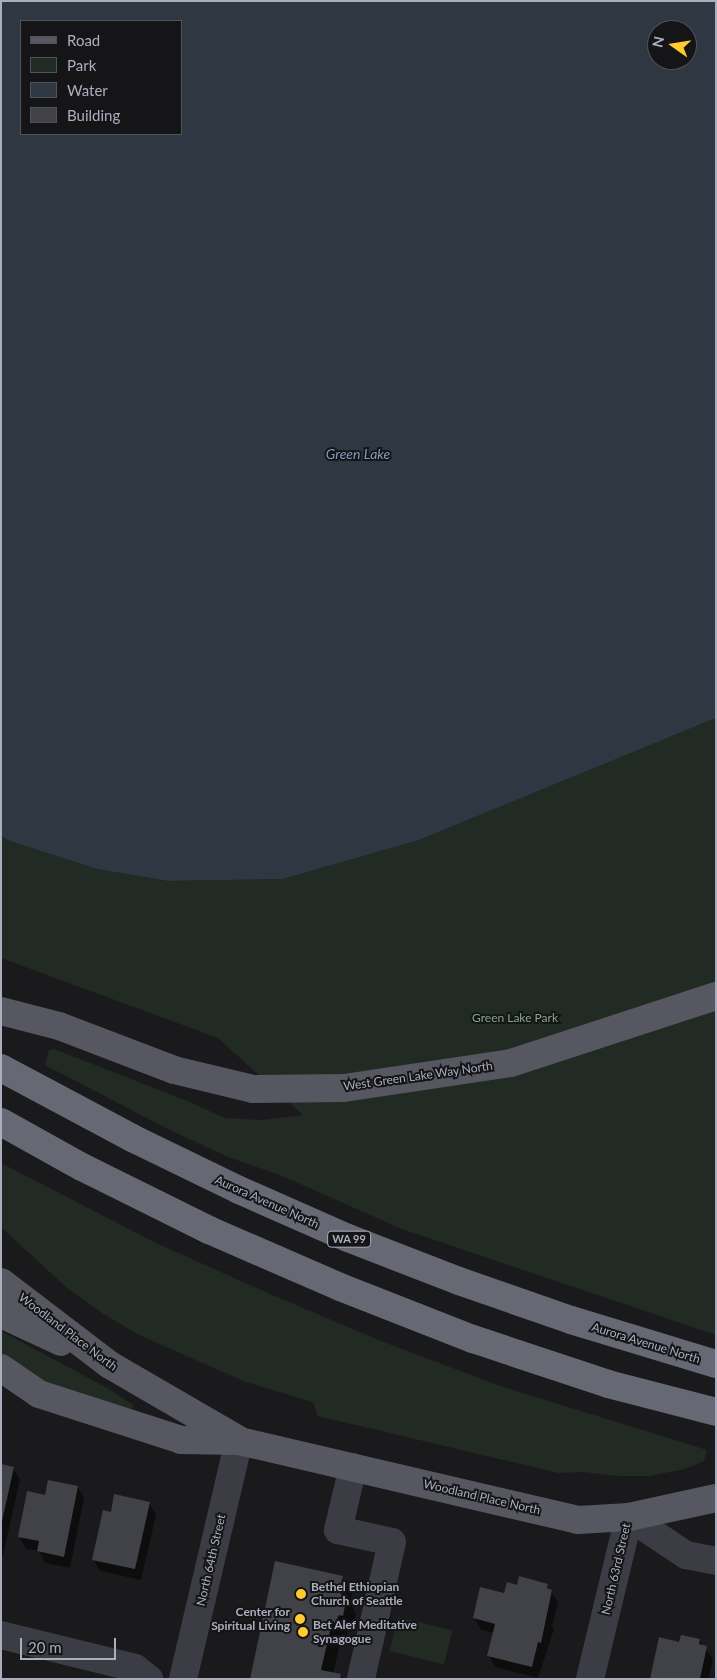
<!DOCTYPE html>
<style>
body{margin:0}
#map{position:relative;width:717px;height:1680px;overflow:hidden;background:#1a1a1c;font-family:Lato,sans-serif}
div>[style]{position:absolute}
[style*='--x']{left:calc(var(--x)*1px);top:calc(var(--y)*1px);width:calc(var(--w)*1px);rotate:calc(var(--a)*1deg)}
.green>*{inset:0;background:#212b23;transform-origin:0 0}
.water>*{inset:0;background:#2e3742}
.shadow>*{inset:0;background:#0007}
.building>*{inset:0;background:#414247}
.minor>*{height:28px;margin:-14px;padding:0 14px;transform-origin:14px;border-radius:14px;background:#3c3d44}
.major>*{height:28px;margin:-14px;padding:0 14px;transform-origin:14px;border-radius:14px;background:#565761}
.highway>*{height:28px;margin:-14px;padding:0 14px;transform-origin:14px;border-radius:14px;background:#666873}
.dots>*{width:14px;height:14px;translate:-50% -50%;box-sizing:border-box;border:2px solid #151518;border-radius:50%}
span{translate:-50% -50%;white-space:nowrap;text-align:center;line-height:1.15;-webkit-text-stroke:4px #151518;paint-order:stroke}
.shield-label span{padding:1px 4px;background:#151518;border:1px solid;border-radius:4px;-webkit-text-stroke-width:0}
.shield-label{font-size:11px;color:#abafbd;font-weight:700}
.park-label{font-size:12px;color:#81aa87}
.street-label{font-size:12px;color:#abafbd}
.poi-label{font-size:12px;color:#abafbd;font-weight:700}
.left{translate:0 -50%;text-align:left}
.right{translate:-100% -50%;text-align:right}
.water-label{font-size:14px;color:#809abb;font-style:italic}
.frame{position:absolute;inset:0;border:2px solid #abafbd;pointer-events:none}
.legend{position:absolute;left:20px;top:20px;width:162px;height:115px;box-sizing:border-box;background:#151518;border:1px solid #51535a;margin:0;padding:6px 9px;list-style:none;font-size:15px;color:#abafbd}
.legend li{display:flex;align-items:center;gap:10px;height:25px}
.legend b{width:25px;border:1px solid #51535a}
.north{position:absolute;left:647px;top:20px;width:50px;height:50px;box-sizing:border-box;background:#151518;border:1px solid #51535a;border-radius:50%;rotate:283deg;font-size:14px;font-weight:700;line-height:20px;text-align:center;color:#abafbd}
.north::after{content:'';display:block;margin:auto;width:18px;height:22px;background:#ffcc2f;clip-path:polygon(50% 0,100% 100%,50% 72%,0 100%)}
.scale{position:absolute;left:20px;top:1638px;width:96px;height:22px;box-sizing:border-box;border:2px solid #abafbd;border-top:0;padding-left:6px;font-size:15px;line-height:18px;white-space:nowrap;color:#abafbd;-webkit-text-stroke:4px #151518;paint-order:stroke}
</style>
<div id="map">
<div class="green">
<i style="clip-path:polygon(716px 718px,716px 1335px,402px 1229px,280px 1175px,228px 1157px,168px 1129px,45px 1065px,49px 1050px,54px 1049px,185px 1100px,225px 1118px,262px 1120px,303px 1115px,218px 1038px,1px 958px,1px 836px,10px 841px,97px 869px,168px 881px,283px 879px,419px 840px)"></i>
<i style="clip-path:polygon(1px 1163px,156px 1243px,270px 1294px,381px 1341px,500px 1386px,707px 1450px,704px 1461px,685px 1469px,649px 1476px,617px 1476px,584px 1472px,559px 1473px,318px 1416px,313px 1402px,246px 1382px,139px 1335px,102px 1313px,66px 1287px,1px 1227px)"></i>
<i style="clip-path:polygon(1px 1331px,109px 1389px,133px 1405px,132px 1409px,129px 1410px,52px 1387px,1px 1360px)"></i>
<i style="left:398px;top:1617px;width:56px;height:35px;rotate:14deg"></i>
</div>
<div class="water">
<i style="clip-path:polygon(evenodd,1px 1px,716px 1px,716px 718px,419px 840px,283px 879px,168px 881px,97px 869px,10px 841px,1px 836px,1px 1px,21px 21px,181px 21px,181px 134px,21px 134px,21px 21px,1px 1px,657px 30px,687px 30px,687px 60px,657px 60px,657px 30px)"></i>
</div>
<div class="shadow">
<i style="clip-path:polygon(1px 1466px,14px 1469px,20px 1480px,3px 1555px,1px 1555px)"></i>
<i style="clip-path:polygon(78px 1487px,84px 1498px,70px 1568px,45px 1563px,39px 1551px,26px 1549px,19px 1537px,46px 1496px)"></i>
<i style="clip-path:polygon(149px 1503px,156px 1515px,141px 1580px,100px 1571px,93px 1559px,112px 1513px)"></i>
<i style="clip-path:polygon(342px 1577px,352px 1594px,350px 1603px,356px 1613px,352px 1632px,348px 1631px,346px 1639px,341px 1639px,333px 1674px,340px 1675px,342px 1679px,251px 1679px)"></i>
<i style="clip-path:polygon(547px 1585px,558px 1602px,552px 1626px,554px 1629px,538px 1678px,495px 1667px,489px 1655px,494px 1633px,481px 1630px,474px 1618px,518px 1586px)"></i>
<i style="clip-path:polygon(699px 1640px,713px 1659px,709px 1679px,651px 1679px,680px 1644px)"></i>
</div>
<div class="building">
<i style="clip-path:polygon(1px 1464px,14px 1467px,2px 1521px,1px 1521px)"></i>
<i style="clip-path:polygon(48px 1480px,78px 1486px,64px 1557px,37px 1551px,39px 1541px,18px 1537px,27px 1491px,45px 1495px)"></i>
<i style="clip-path:polygon(114px 1494px,150px 1502px,135px 1569px,92px 1560px,103px 1510px,111px 1512px)"></i>
<i style="clip-path:polygon(275px 1561px,343px 1576px,339px 1593px,347px 1595px,343px 1616px,339px 1615px,337px 1623px,332px 1622px,321px 1670px,341px 1674px,340px 1679px,250px 1679px)"></i>
<i style="clip-path:polygon(519px 1576px,548px 1584px,547px 1588px,552px 1590px,541px 1643px,538px 1642px,532px 1667px,487px 1656px,495px 1624px,473px 1618px,480px 1587px,504px 1593px,507px 1582px,517px 1585px)"></i>
<i style="clip-path:polygon(681px 1635px,700px 1639px,699px 1644px,707px 1646px,700px 1679px,650px 1679px,659px 1637px,679px 1642px)"></i>
</div>
<div class="minor">
<i style="--x:353;--y:1467;--w:65;--a:103.4"></i>
<i style="--x:338;--y:1530;--w:55;--a:12.5"></i>
<i style="--x:392;--y:1542;--w:140;--a:102.8"></i>
<i style="--x:1;--y:1635;--w:138;--a:13.8"></i>
<i style="--x:135;--y:1668;--w:18;--a:38"></i>
<i style="--x:183;--y:1679;--w:244;--a:-76.8"></i>
<i style="--x:590;--y:1679;--w:167;--a:-76.5"></i>
<i style="--x:629;--y:1517;--w:69;--a:33.7"></i>
<i style="--x:686;--y:1555;--w:31;--a:11"></i>
</div>
<div class="major">
<i style="--x:1;--y:1011;--w:60;--a:14.5"></i>
<i style="--x:59;--y:1026;--w:123;--a:20.9"></i>
<i style="--x:174;--y:1070;--w:81;--a:13.5"></i>
<i style="--x:253;--y:1089;--w:91;--a:-0.6"></i>
<i style="--x:344;--y:1088;--w:169;--a:-8.5"></i>
<i style="--x:511;--y:1063;--w:216;--a:-18.1"></i>
<i style="--x:1;--y:1282;--w:137;--a:37.3"></i>
<i style="--x:110;--y:1365;--w:149;--a:30.2"></i>
<i style="--x:1;--y:1314;--w:66;--a:25"></i>
<i style="--x:1;--y:1368;--w:46;--a:34.4"></i>
<i style="--x:39;--y:1394;--w:149;--a:17.9"></i>
<i style="--x:181;--y:1440;--w:58;--a:1"></i>
<i style="--x:239;--y:1441;--w:348;--a:13.1"></i>
<i style="--x:578;--y:1520;--w:51;--a:-3.4"></i>
<i style="--x:629;--y:1517;--w:89;--a:-12.3"></i>
</div>
<div class="highway">
<i style="--x:1;--y:1068;--w:149;--a:28.1"></i>
<i style="--x:132;--y:1138;--w:119;--a:25.9"></i>
<i style="--x:239;--y:1190;--w:119;--a:23.8"></i>
<i style="--x:348;--y:1238;--w:119;--a:21.2"></i>
<i style="--x:459;--y:1281;--w:119;--a:19.2"></i>
<i style="--x:571;--y:1320;--w:152;--a:16.9"></i>
<i style="--x:1;--y:1122;--w:93;--a:29.1"></i>
<i style="--x:82;--y:1167;--w:142;--a:26.4"></i>
<i style="--x:209;--y:1230;--w:143;--a:23.5"></i>
<i style="--x:340;--y:1287;--w:143;--a:21.4"></i>
<i style="--x:473;--y:1339;--w:142;--a:18.4"></i>
<i style="--x:608;--y:1384;--w:112;--a:14.5"></i>
</div>
<div class="dots">
<i style="left:301px;top:1594px;background:#ffcc2f"></i>
<i style="left:300px;top:1619px;background:#ffcc2f"></i>
<i style="left:303px;top:1632px;background:#ffcc2f"></i>
</div>
<div class="shield-label">
<span style="left:349px;top:1239px">WA 99</span>
</div>
<div class="park-label">
<span style="left:515px;top:1018px">Green Lake Park</span>
</div>
<div class="street-label">
<span style="left:418px;top:1076px;rotate:-8deg">West Green Lake Way North</span>
<span style="left:267px;top:1202px;rotate:24deg">Aurora Avenue North</span>
<span style="left:68px;top:1332px;rotate:37deg">Woodland Place North</span>
<span style="left:646px;top:1343px;rotate:17deg">Aurora Avenue North</span>
<span style="left:482px;top:1497px;rotate:13deg">Woodland Place North</span>
<span style="left:211px;top:1560px;rotate:-77deg">North 64th Street</span>
<span style="left:616px;top:1569px;rotate:-77deg">North 63rd Street</span>
</div>
<div class="poi-label">
<span class="left" style="left:311px;top:1594px">Bethel Ethiopian<br>Church of Seattle</span>
<span class="right" style="left:290px;top:1619px">Center for<br>Spiritual Living</span>
<span class="left" style="left:313px;top:1632px">Bet Alef Meditative<br>Synagogue</span>
</div>
<div class="water-label">
<span style="left:358px;top:454px">Green Lake</span>
</div>
<div class="frame"></div>
<ul class="legend">
<li><b style="height:6px;background:#565761"></b>Road</li>
<li><b style="height:14px;background:#212b23"></b>Park</li>
<li><b style="height:14px;background:#2e3742"></b>Water</li>
<li><b style="height:14px;background:#414247"></b>Building</li>
</ul>
<div class="north">N</div>
<div class="scale">20 m</div>
</div>
